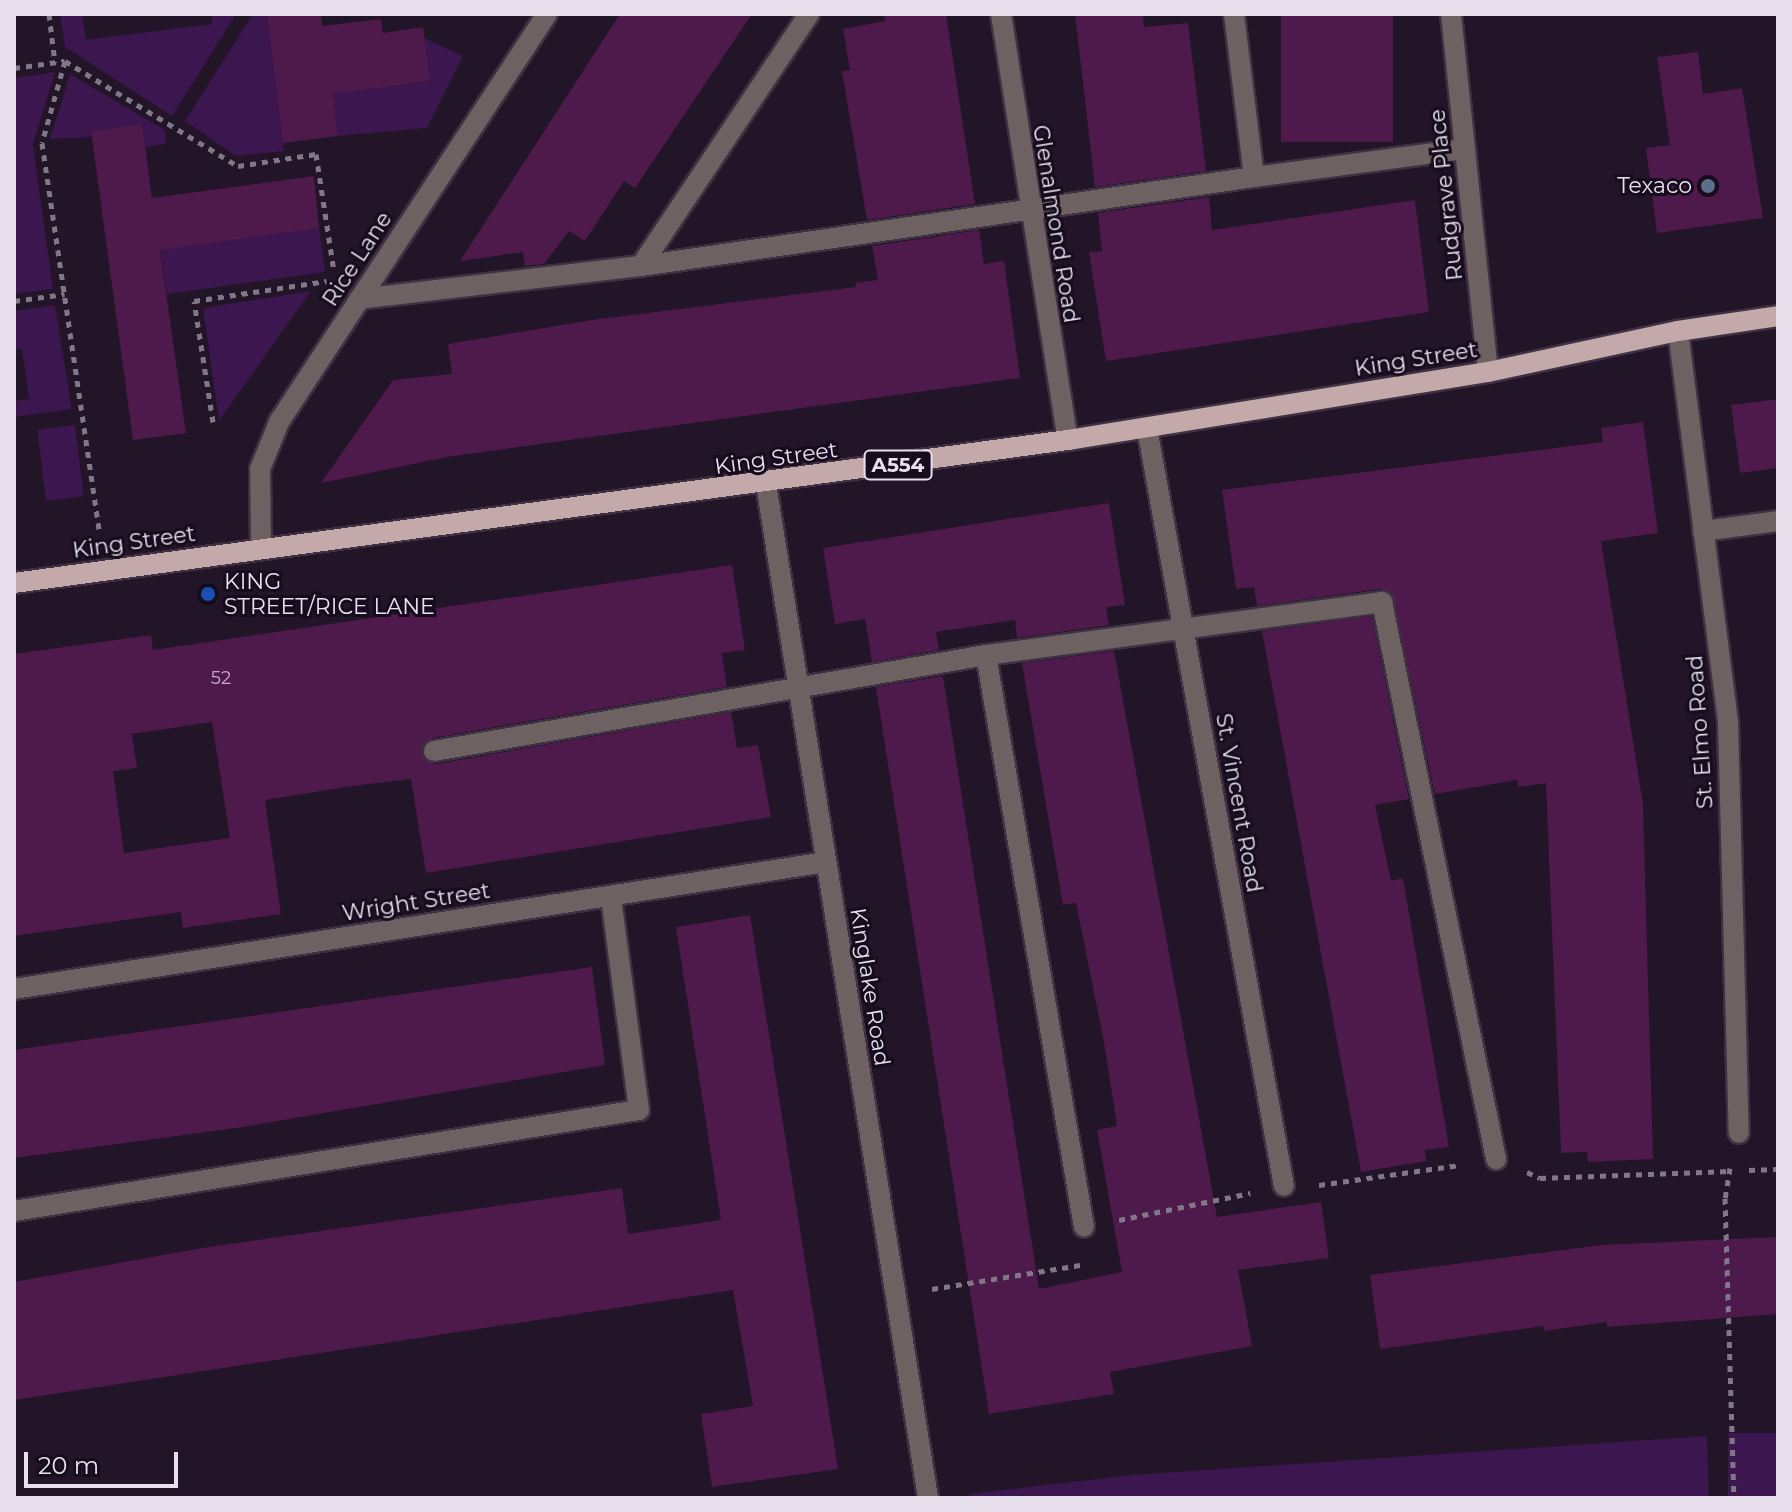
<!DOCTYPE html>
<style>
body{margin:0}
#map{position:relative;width:1792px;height:1512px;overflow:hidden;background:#211527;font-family:Montserrat,sans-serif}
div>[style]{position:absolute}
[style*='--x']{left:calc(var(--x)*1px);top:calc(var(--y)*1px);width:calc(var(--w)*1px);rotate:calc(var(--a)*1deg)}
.green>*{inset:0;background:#3c164f;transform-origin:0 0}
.building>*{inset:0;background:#4e194b;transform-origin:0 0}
.path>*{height:5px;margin-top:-2.5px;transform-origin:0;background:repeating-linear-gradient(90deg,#827787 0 6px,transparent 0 12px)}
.roads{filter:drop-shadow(2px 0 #3d3143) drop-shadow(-2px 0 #3d3143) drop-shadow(0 2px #3d3143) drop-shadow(0 -2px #3d3143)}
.service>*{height:20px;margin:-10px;padding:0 10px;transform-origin:10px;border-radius:10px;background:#6e6161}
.minor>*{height:20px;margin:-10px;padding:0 10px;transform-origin:10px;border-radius:10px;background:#6e6161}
.primary>*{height:20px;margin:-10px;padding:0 10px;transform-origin:10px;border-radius:10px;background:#c4a9aa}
.dots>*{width:22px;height:22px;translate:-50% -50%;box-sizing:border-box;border:4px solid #170c1d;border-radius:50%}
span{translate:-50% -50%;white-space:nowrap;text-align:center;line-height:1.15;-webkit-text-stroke:6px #170c1d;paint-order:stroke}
.number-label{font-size:18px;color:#c2aec4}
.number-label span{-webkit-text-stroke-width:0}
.shield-label span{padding:2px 6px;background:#170c1d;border:2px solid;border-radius:6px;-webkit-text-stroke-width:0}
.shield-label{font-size:20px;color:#e8e0ed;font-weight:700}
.poi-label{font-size:22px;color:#e8e0ed}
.right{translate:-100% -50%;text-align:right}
.left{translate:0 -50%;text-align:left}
.street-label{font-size:22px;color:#e8e0ed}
.frame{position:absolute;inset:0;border:16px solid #e8e0ed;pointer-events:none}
.scale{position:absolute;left:24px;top:1452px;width:154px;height:36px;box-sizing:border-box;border:4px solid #e8e0ed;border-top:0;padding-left:10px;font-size:24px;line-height:28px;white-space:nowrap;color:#e8e0ed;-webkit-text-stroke:6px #170c1d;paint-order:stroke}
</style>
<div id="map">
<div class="green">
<i style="clip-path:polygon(60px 14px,82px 14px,86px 40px,212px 24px,212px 14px,236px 14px,172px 116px,65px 47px)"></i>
<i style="clip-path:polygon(253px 14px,267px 14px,284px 151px,236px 156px,185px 121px)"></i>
<i style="clip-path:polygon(424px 38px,463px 56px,427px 128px,338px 136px,333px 94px,429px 81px)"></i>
<i style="clip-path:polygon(55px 72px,33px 145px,53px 289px,14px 294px,14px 78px)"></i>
<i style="clip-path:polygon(70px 74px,165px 130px,166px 144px,145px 147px,142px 124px,92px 131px,92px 137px,50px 139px)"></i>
<i style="clip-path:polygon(319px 228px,325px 272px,167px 294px,158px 235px,193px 245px)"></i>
<i style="clip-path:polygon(311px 291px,219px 421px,203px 308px)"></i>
<i style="clip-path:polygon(55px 305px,72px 409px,14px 417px,14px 401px,29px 399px,22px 349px,14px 349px,14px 311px)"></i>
<i style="left:75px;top:425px;width:72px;height:38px;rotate:83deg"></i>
<i style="left:1778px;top:1433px;width:65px;height:50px;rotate:90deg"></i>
<i style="clip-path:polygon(1707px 1436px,1709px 1498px,970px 1498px,969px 1494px,1132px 1475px)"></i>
</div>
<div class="building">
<i style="clip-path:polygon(267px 14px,321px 14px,322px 26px,381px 19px,383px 33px,423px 27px,430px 81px,333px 94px,338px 136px,283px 143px)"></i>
<i style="clip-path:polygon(620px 14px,752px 14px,635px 188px,624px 181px,585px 241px,569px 231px,544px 264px,525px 266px,523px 252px,460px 261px)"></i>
<i style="clip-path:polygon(884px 14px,946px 14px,975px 204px,867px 220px,842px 71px,850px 70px,843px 29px,885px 21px)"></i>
<i style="clip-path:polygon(1075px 14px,1143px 14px,1144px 27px,1188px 23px,1206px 171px,1095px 187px)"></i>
<i style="left:1281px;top:14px;width:112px;height:128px"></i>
<i style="clip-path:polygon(1698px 52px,1703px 94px,1742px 88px,1763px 218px,1657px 233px,1646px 148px,1670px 145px,1657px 57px)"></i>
<i style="clip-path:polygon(142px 124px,152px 198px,314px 176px,319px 228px,160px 250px,186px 433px,133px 440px,91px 131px)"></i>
<i style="clip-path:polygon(1209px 197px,1212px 230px,1415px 200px,1429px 312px,1106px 361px,1089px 252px,1102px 251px,1098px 213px)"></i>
<i style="clip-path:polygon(979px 230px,984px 264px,1004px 261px,1020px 378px,447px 457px,321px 483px,393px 380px,452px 374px,448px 344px,592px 320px,856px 287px,855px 283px,878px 280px,872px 246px)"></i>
<i style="clip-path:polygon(1778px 399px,1778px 468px,1740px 473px,1731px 405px)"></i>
<i style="clip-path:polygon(1643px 422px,1658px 533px,1601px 541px,1643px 804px,1653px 1159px,1588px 1162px,1587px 1152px,1561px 1153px,1546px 783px,1518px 787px,1517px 780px,1435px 794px,1392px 594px,1380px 589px,1257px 606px,1254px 587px,1236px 589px,1222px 490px,1603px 442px,1601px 428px)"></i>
<i style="clip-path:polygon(1109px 503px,1125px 605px,1106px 607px,1109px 625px,1017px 638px,1015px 620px,936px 632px,939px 650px,872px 662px,865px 619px,835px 624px,823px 548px)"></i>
<i style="clip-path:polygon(evenodd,732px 565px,745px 650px,722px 653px,727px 687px,432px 738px,421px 752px,436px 764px,731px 712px,737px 748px,758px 745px,771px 817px,426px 873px,411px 779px,352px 786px,265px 800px,281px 914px,183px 928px,181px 912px,14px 936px,14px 654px,151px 635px,153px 650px,732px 565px,212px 722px,230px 838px,124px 853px,113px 771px,137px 768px,132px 734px,212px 722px)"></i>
<i style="clip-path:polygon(1372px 616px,1409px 799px,1375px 805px,1391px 881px,1403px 878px,1449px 1147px,1425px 1150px,1426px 1161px,1361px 1172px,1262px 631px)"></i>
<i style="clip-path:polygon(1114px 651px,1217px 1217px,1321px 1202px,1329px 1258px,1238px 1270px,1252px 1346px,1110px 1372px,1114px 1394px,989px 1414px,876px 687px,943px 676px,1039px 1289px,1122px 1272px,1097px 1130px,1117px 1126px,1104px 1042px,1076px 903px,1063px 905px,1022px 663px)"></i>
<i style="clip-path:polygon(750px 915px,838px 1469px,712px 1487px,701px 1414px,753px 1406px,733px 1290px,14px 1400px,14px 1282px,202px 1248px,622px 1188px,628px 1234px,721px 1220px,676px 927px)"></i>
<i style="clip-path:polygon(592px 967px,605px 1065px,243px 1127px,14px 1158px,14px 1050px)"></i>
<i style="clip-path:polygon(1778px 1237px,1778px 1314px,1607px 1327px,1607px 1322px,1544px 1331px,1544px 1326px,1380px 1349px,1370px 1275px,1601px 1245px)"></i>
</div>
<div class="path">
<i style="--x:49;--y:14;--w:49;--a:83"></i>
<i style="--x:65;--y:61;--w:202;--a:31.3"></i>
<i style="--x:238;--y:166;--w:79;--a:-8.7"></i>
<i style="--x:316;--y:154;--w:118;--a:81.3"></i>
<i style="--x:14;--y:68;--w:51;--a:-7.8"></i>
<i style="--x:65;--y:61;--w:85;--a:105.7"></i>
<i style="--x:42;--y:143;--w:395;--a:81.6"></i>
<i style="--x:14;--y:301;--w:51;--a:-7.8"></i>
<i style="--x:213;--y:422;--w:122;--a:-98.9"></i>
<i style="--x:194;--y:301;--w:134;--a:-8.6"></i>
<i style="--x:1730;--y:1168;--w:30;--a:99"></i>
<i style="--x:1725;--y:1198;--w:300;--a:88.3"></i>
<i style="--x:1749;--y:1170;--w:29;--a:-2"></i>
<i style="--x:1527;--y:1172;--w:14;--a:25"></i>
<i style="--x:1540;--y:1178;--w:191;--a:-2.1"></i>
<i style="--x:1319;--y:1185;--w:142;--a:-8.1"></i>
<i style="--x:1119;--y:1220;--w:134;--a:-11.6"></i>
<i style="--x:932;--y:1289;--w:150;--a:-9.2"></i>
</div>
<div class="roads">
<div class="service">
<i style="--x:809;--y:14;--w:303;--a:123.7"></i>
<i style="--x:641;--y:266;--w:619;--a:-8.26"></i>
<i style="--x:1254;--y:177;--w:164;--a:-97"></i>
<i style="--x:1254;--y:177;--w:213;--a:-7.6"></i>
<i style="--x:359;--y:299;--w:284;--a:-6.7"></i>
<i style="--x:1703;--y:531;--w:76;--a:-7.6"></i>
<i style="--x:986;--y:655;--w:580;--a:80.28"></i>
<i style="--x:434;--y:751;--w:560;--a:-9.87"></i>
<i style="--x:986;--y:655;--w:400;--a:-7.6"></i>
<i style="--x:1382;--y:602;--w:569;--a:78.43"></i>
<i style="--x:14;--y:1211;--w:633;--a:-9.18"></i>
<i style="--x:639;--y:1110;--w:216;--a:-97.5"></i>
</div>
<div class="minor">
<i style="--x:1001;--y:14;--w:431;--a:81.1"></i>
<i style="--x:1451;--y:14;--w:360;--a:84.1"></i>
<i style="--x:1678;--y:331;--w:395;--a:82.7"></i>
<i style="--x:1728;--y:723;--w:410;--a:88.5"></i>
<i style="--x:1147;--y:428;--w:770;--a:79.76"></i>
<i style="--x:766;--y:484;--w:1027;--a:80.92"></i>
<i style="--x:261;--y:548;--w:79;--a:-90.7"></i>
<i style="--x:260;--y:469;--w:51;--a:-68"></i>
<i style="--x:279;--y:422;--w:488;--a:-56.7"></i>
<i style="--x:14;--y:989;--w:822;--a:-8.89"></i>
</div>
<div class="primary">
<i style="--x:14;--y:583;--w:1064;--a:-7.73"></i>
<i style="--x:1068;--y:440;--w:425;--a:-9.2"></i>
<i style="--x:1488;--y:372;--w:194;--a:-12.2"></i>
<i style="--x:1678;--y:331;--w:101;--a:-8.5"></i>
</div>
</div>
<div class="dots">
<i style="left:1708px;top:186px;background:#5c6f8a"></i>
<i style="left:208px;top:594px;background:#1a4fb4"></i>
</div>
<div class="number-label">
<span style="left:221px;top:678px">52</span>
</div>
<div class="shield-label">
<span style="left:898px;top:465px">A554</span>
</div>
<div class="poi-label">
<span class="right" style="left:1692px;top:186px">Texaco</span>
<span class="left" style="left:224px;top:594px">KING<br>STREET/RICE LANE</span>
</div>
<div class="street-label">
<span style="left:1446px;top:195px;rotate:-96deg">Rudgrave Place</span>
<span style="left:1056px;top:224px;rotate:81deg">Glenalmond Road</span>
<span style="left:357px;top:259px;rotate:-57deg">Rice Lane</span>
<span style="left:1416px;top:359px;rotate:-9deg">King Street</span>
<span style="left:776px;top:458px;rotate:-8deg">King Street</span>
<span style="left:134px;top:542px;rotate:-8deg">King Street</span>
<span style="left:1700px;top:732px;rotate:-94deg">St. Elmo Road</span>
<span style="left:1239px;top:803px;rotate:80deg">St. Vincent Road</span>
<span style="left:416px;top:902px;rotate:-9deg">Wright Street</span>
<span style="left:870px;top:987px;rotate:81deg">Kinglake Road</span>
</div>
<div class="frame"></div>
<div class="scale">20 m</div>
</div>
